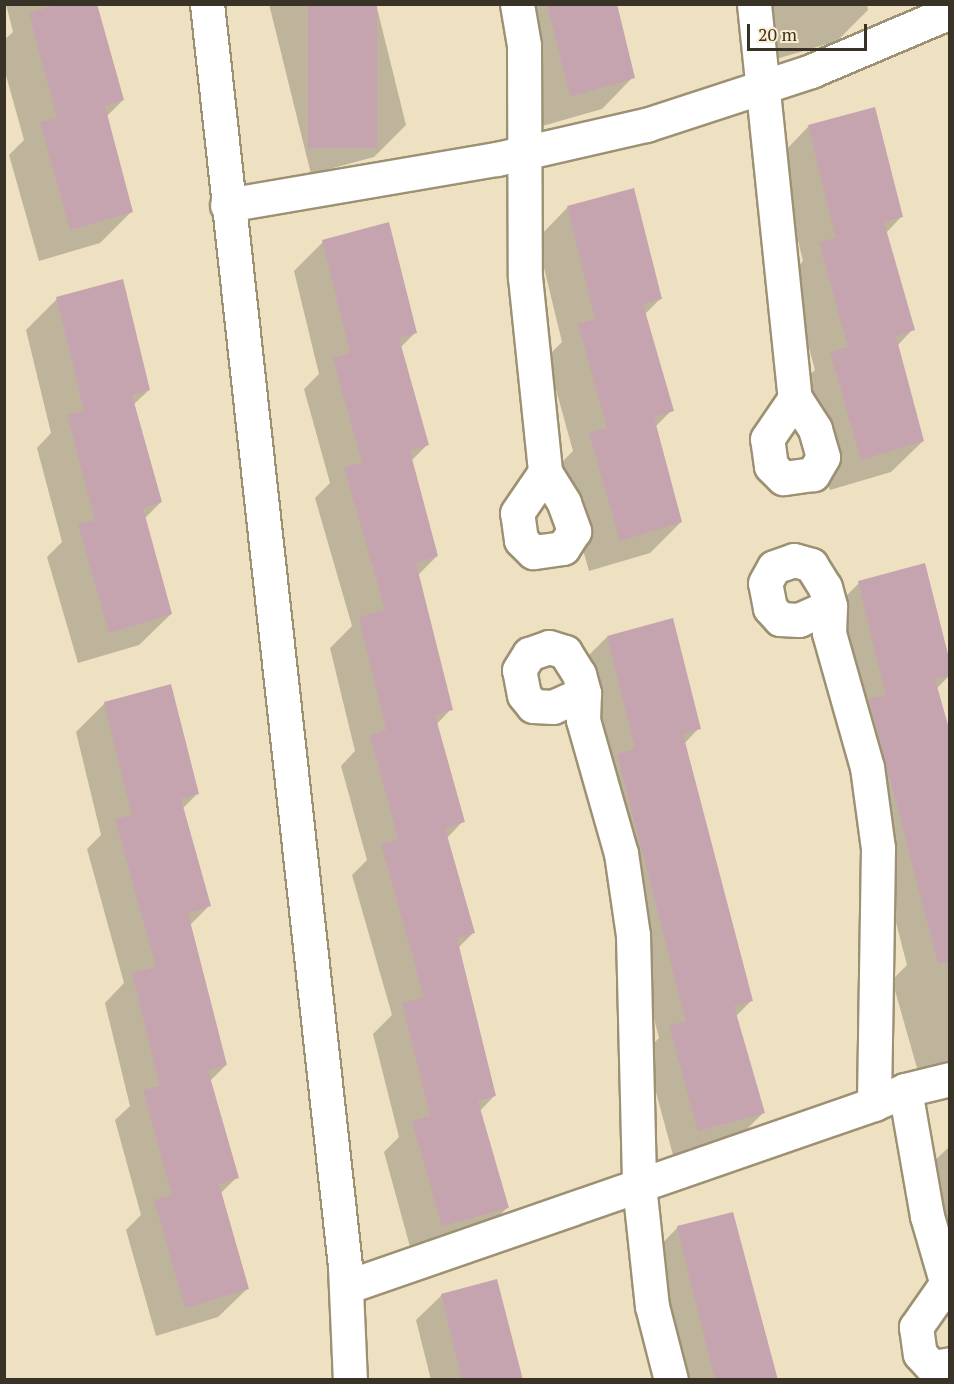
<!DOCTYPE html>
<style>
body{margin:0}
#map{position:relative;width:954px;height:1384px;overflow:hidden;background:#eee1c2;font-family:"PT Serif",serif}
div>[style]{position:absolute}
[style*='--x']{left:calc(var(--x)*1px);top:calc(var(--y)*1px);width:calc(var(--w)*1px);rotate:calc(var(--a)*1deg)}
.shadow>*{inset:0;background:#0003}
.building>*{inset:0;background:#c6a4af;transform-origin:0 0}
.roads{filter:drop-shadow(2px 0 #9d9174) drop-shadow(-2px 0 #9d9174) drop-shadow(0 2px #9d9174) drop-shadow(0 -2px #9d9174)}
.street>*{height:33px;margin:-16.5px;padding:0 16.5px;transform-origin:16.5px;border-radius:16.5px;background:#fff}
span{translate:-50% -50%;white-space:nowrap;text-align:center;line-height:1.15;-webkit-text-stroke:5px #fbeecf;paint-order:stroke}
.frame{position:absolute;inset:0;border:6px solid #393327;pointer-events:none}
.scale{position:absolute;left:747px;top:24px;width:120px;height:27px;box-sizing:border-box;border:3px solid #393327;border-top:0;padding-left:8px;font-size:18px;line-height:21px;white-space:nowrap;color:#393327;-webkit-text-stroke:4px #fbeecf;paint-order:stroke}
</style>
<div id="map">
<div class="shadow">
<i style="clip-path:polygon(6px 4px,96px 4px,123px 100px,106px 117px,132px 211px,100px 243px,39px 261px,9px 155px,24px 140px,4px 68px,4px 40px,13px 32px)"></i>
<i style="clip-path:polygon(269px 4px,376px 4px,406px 125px,374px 157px,311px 174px)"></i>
<i style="clip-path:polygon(509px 4px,615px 4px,633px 77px,602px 109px,539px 127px)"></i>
<i style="clip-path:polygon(760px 4px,867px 4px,868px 10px,837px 41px,773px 60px)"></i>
<i style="clip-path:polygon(809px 126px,901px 217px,886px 233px,913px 329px,897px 346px,923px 441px,891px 472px,830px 490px,800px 384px,815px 370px,789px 275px,803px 261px,778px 158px)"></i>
<i style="clip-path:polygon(568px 207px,660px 299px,645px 314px,672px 410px,655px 427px,681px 522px,650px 553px,589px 571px,559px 465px,573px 451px,547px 357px,562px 342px,537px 239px)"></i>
<i style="clip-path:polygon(323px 242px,416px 332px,400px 348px,427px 445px,411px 461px,437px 556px,418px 575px,451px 709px,436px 725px,463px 821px,447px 838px,473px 933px,458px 948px,495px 1095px,480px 1111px,507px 1208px,477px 1237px,412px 1254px,384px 1152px,399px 1137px,373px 1034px,392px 1015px,352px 875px,367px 860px,341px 766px,355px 751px,330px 648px,352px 626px,315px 498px,330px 483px,304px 389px,319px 374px,294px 271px)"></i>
<i style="clip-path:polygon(57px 299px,149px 390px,133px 405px,161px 502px,144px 519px,171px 614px,139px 645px,78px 663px,47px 557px,62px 542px,37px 448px,51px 433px,26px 330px)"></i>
<i style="clip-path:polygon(859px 583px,950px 675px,936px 689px,950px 742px,950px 1075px,921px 1082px,892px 980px,907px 965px,845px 725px,834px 608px)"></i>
<i style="clip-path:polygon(607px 637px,699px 728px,684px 744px,751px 1001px,736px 1016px,763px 1113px,738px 1138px,673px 1155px,645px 1052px,659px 1038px,593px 780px,582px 662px)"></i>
<i style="clip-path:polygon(105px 703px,197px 794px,182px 809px,209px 906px,190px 925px,226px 1065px,210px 1081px,237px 1177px,220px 1194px,247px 1289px,218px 1317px,156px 1336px,126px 1230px,141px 1215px,115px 1120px,130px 1106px,105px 1003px,124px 983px,87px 849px,101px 835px,76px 732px)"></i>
<i style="clip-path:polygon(950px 1146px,950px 1258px,927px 1168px)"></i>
<i style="clip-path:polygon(678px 1227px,776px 1380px,684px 1380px,653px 1253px)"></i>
<i style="clip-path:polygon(442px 1295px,521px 1380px,431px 1380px,416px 1320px)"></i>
</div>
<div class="building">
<i style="clip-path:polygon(58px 4px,97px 4px,124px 100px,105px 106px,133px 212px,70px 230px,40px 122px,57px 118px,29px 13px)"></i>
<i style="left:308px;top:4px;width:69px;height:144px"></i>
<i style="clip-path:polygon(547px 4px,617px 4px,635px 78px,570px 97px)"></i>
<i style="clip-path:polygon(875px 107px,903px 217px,884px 222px,915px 330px,896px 336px,924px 441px,861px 460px,830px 352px,848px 347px,819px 242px,836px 238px,808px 125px)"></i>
<i style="clip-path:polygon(634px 188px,662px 299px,643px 304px,674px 411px,654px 417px,682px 522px,620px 541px,589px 433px,607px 428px,578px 324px,595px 319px,567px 206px)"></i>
<i style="clip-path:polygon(389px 222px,417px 333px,399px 338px,429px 445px,410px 451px,438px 556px,416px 563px,453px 710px,435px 715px,465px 822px,445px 828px,475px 933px,457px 938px,496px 1096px,478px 1101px,509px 1208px,442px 1226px,412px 1121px,430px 1116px,402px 1003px,424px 997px,381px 844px,398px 839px,370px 735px,386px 730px,359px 617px,385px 610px,344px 467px,362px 463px,333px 358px,350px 353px,322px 240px)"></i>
<i style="clip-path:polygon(123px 279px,150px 390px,132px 395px,162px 502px,143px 508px,172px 614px,109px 633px,78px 524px,95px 520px,67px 415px,84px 411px,56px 297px)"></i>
<i style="clip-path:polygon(925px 563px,950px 662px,950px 675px,935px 679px,950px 732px,950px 962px,938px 963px,869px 699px,886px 695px,858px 581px)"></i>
<i style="clip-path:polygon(673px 618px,701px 729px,683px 734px,753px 1001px,734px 1006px,765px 1113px,698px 1131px,669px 1026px,686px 1021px,617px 754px,635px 749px,607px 636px)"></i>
<i style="clip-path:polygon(171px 684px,199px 794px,181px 799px,211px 906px,188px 913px,227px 1065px,208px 1070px,239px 1178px,219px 1184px,249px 1289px,185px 1308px,154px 1200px,172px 1195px,143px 1090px,160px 1086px,132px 973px,156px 967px,115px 819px,132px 815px,104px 702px)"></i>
<i style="clip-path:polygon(733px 1212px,778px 1380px,715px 1380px,677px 1226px)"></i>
<i style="clip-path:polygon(497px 1279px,523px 1380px,462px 1380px,441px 1294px)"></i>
</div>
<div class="roads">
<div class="street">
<i style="--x:207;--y:4;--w:1271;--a:83.76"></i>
<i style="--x:345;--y:1267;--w:113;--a:87.5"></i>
<i style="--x:517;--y:4;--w:42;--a:80.3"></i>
<i style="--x:524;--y:45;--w:232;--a:89.8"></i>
<i style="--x:525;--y:277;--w:196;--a:84.1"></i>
<i style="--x:545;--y:472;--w:36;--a:58"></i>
<i style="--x:564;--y:503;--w:30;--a:70"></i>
<i style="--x:574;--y:531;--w:20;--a:123"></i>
<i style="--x:563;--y:548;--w:30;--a:172"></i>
<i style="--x:533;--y:552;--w:17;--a:-135"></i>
<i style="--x:521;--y:540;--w:27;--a:-98"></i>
<i style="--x:517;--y:513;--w:50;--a:-55.7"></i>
<i style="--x:754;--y:4;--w:396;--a:84.1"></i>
<i style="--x:795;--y:398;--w:37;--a:57"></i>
<i style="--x:815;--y:429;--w:29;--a:74"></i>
<i style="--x:823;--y:457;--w:20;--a:120"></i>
<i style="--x:813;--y:474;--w:30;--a:172"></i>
<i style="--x:783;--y:478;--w:17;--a:-135"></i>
<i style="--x:771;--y:466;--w:27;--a:-98"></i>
<i style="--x:767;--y:439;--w:50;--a:-55.7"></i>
<i style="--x:227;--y:205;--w:274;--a:-9.7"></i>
<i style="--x:497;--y:159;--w:153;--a:-12.9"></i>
<i style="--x:646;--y:125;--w:174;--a:-18.1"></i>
<i style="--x:811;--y:71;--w:151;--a:-23"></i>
<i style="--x:830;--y:606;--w:34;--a:156"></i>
<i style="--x:799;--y:620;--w:19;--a:-177"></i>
<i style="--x:780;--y:619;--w:15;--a:-132"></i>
<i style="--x:770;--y:608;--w:25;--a:-101"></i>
<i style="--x:765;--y:583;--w:18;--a:-61"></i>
<i style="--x:774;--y:567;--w:21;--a:-19"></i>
<i style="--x:794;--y:560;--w:18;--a:16"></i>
<i style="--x:811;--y:565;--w:26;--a:58"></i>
<i style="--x:825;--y:587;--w:20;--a:75"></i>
<i style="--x:830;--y:606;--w:27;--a:92"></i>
<i style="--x:829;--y:633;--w:139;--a:74.2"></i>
<i style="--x:867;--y:767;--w:82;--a:82.3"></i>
<i style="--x:878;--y:848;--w:256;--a:90.9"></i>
<i style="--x:584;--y:693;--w:34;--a:156"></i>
<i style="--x:553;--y:707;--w:20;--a:-177"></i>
<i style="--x:533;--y:706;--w:14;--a:-129"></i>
<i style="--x:524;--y:695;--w:25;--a:-101"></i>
<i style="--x:519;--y:670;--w:19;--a:-58"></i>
<i style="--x:529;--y:654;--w:21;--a:-19"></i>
<i style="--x:549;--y:647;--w:17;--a:17"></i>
<i style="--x:565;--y:652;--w:26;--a:58"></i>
<i style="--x:579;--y:674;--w:20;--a:75"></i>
<i style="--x:584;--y:693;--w:27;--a:92"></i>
<i style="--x:583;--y:720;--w:138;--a:74.1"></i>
<i style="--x:621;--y:853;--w:83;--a:81.7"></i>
<i style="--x:633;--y:935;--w:250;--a:88.6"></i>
<i style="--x:639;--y:1185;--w:122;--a:83.9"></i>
<i style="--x:652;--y:1306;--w:76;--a:75.6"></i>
<i style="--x:905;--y:1090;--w:128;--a:80.1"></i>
<i style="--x:927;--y:1216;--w:82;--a:73.8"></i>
<i style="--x:346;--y:1287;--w:559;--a:-19.12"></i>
<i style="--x:874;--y:1104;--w:34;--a:-24"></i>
<i style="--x:905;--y:1090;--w:46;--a:-13.7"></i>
<i style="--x:944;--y:1287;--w:49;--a:125"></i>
<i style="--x:916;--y:1327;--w:27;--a:82"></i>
<i style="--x:920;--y:1354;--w:18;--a:47"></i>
<i style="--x:932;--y:1367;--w:18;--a:-9"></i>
</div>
</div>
<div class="frame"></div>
<div class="scale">20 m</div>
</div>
